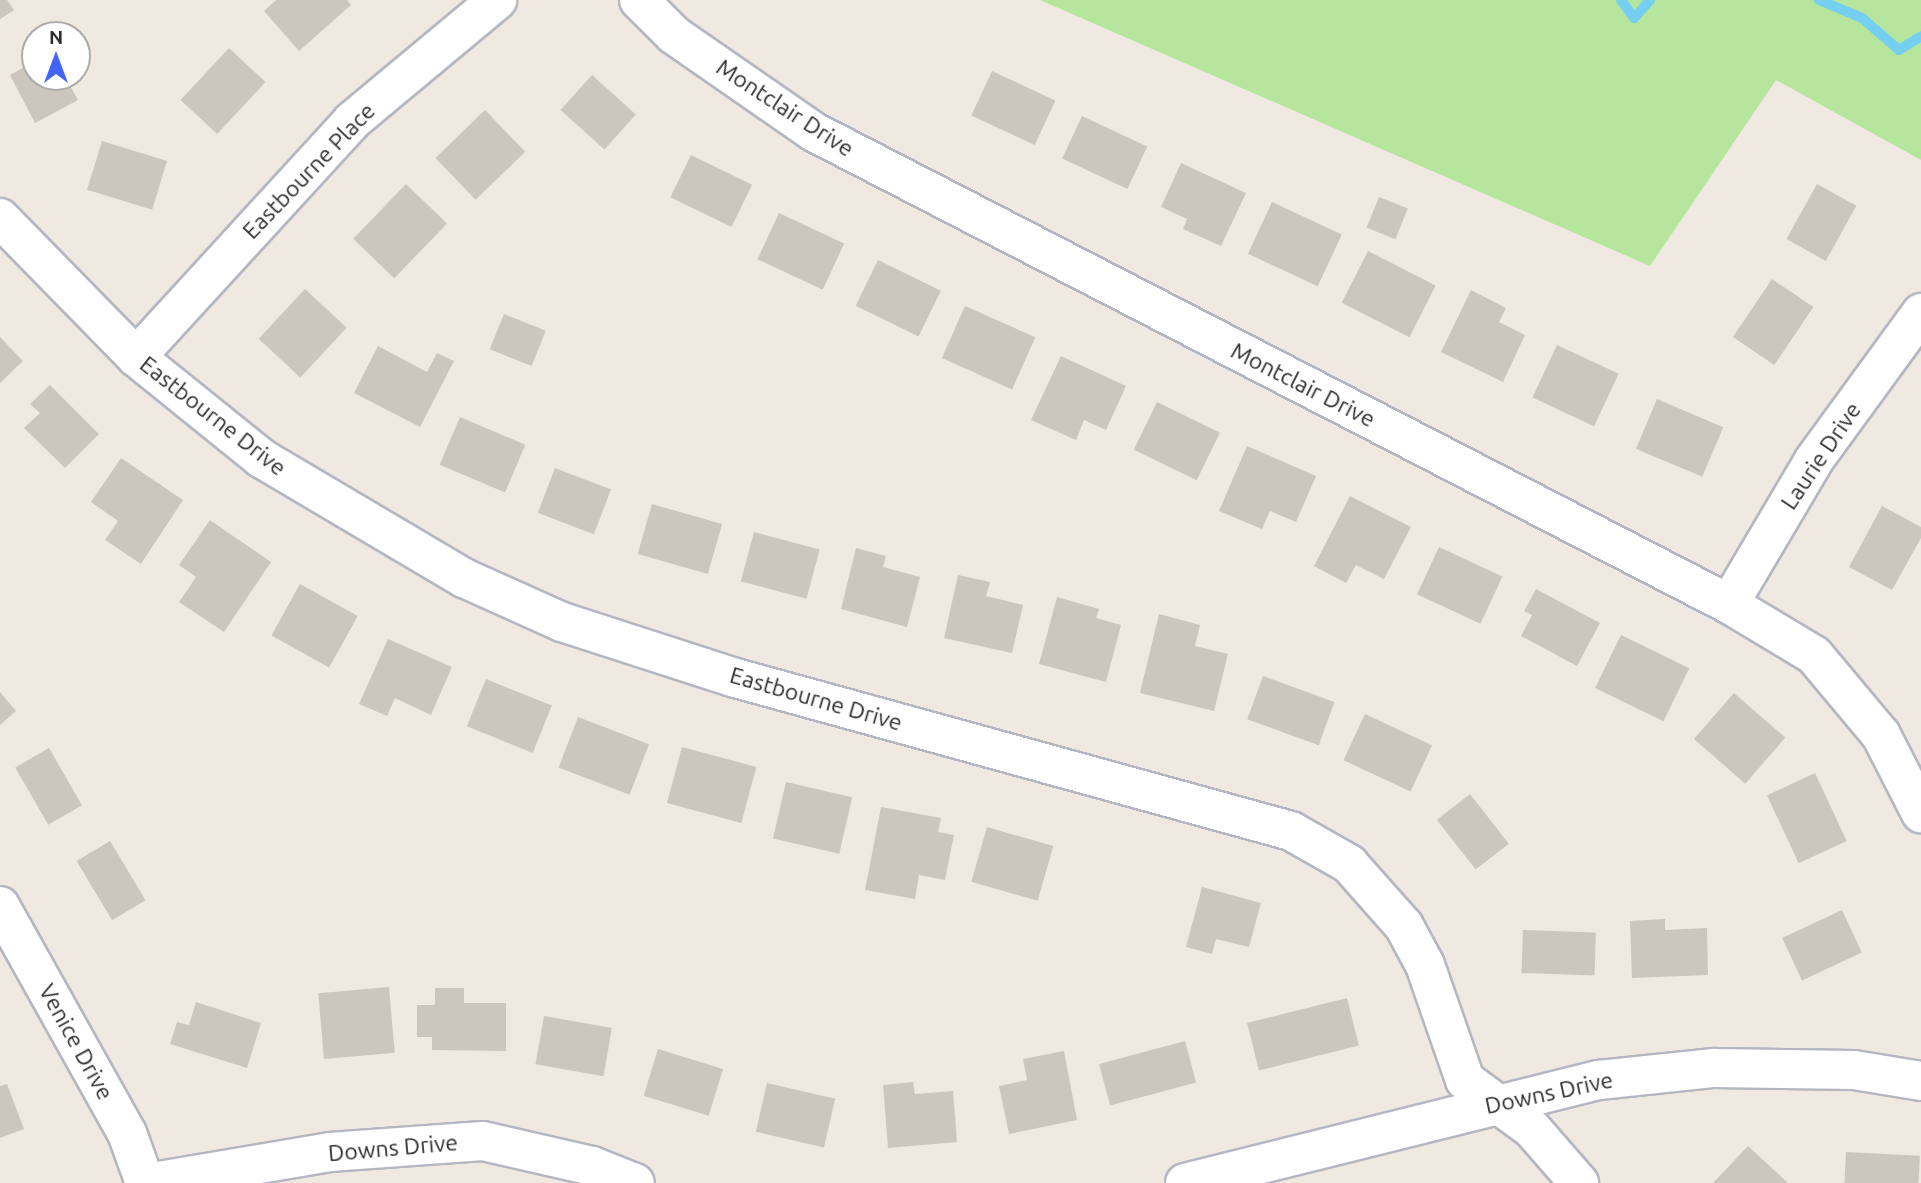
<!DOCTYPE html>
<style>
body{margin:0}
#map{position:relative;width:1921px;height:1183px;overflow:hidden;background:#efe9e1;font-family:Ubuntu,sans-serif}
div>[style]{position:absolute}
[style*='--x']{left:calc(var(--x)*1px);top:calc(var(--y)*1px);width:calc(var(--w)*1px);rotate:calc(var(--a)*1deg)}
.green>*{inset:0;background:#b6e59e}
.stream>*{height:10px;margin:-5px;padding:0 5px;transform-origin:5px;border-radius:5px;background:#75cff0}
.building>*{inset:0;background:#cbc7bf;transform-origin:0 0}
.roads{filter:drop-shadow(2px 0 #b4b7c1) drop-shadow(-2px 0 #b4b7c1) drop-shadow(0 2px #b4b7c1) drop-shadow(0 -2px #b4b7c1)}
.minor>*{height:38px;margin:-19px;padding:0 19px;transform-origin:19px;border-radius:19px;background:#fff}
span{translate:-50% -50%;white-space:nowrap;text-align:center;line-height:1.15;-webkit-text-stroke:7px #fff;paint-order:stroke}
.street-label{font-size:23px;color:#2e2e2e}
.north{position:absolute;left:21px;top:21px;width:70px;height:70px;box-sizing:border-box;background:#fff;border:2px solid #ababab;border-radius:50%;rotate:0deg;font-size:19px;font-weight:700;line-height:28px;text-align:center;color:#2e2e2e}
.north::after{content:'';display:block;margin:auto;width:24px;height:32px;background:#4264fb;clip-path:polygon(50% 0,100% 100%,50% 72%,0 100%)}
</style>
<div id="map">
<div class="green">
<i style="clip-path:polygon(1040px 0,1921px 0,1921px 160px,1776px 80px,1650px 266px)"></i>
</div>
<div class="stream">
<i style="--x:1621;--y:0;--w:22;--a:54"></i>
<i style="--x:1634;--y:18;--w:24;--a:-48"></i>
<i style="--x:1819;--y:0;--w:47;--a:22.7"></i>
<i style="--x:1862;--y:18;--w:49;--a:40.9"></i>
<i style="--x:1899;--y:50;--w:26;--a:-32"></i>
</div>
<div class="building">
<i style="clip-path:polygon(0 0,7px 0,14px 10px,0 19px)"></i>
<i style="clip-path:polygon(276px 0,347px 0,351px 5px,299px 51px,264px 11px)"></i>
<i style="left:229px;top:48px;width:50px;height:71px;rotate:43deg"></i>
<i style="clip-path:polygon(35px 61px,35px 77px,65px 77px,78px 100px,35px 123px,10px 75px)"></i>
<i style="left:992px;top:71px;width:70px;height:49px;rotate:25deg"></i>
<i style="left:592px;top:75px;width:59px;height:47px;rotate:42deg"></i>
<i style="left:485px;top:110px;width:58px;height:69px;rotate:46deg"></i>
<i style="left:1082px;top:116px;width:72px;height:47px;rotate:25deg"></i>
<i style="left:102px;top:141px;width:68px;height:51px;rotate:17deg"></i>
<i style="left:691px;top:155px;width:68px;height:47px;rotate:26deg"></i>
<i style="clip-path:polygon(1181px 163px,1246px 193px,1221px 246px,1183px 229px,1187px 219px,1161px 207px)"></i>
<i style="left:406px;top:184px;width:57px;height:76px;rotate:44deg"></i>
<i style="left:1817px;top:184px;width:45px;height:63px;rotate:29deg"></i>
<i style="left:1379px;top:197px;width:31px;height:33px;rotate:22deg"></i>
<i style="left:1272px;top:202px;width:77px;height:57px;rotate:25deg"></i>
<i style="left:779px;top:213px;width:72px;height:51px;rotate:25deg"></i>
<i style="left:1368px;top:251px;width:76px;height:58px;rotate:27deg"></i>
<i style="left:878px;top:260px;width:70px;height:51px;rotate:26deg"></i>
<i style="left:1772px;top:279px;width:50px;height:70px;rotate:34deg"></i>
<i style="left:305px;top:289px;width:57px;height:68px;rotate:43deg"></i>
<i style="clip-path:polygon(1471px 290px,1506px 308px,1499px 322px,1525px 335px,1503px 382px,1441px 352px)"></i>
<i style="left:965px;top:306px;width:77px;height:57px;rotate:24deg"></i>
<i style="left:504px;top:314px;width:45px;height:38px;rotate:22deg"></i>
<i style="clip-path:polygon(0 337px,23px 361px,0 383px)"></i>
<i style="left:1557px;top:345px;width:68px;height:58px;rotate:25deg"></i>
<i style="clip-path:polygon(378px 346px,427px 372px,437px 353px,454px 361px,420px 427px,354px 393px)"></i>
<i style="clip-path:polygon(1061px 356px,1126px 386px,1106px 430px,1084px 420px,1076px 440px,1031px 420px)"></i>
<i style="clip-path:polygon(50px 385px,99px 434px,65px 468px,24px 428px,40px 413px,30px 404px)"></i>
<i style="left:1657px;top:399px;width:72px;height:54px;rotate:23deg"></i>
<i style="left:1157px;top:402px;width:70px;height:53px;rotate:26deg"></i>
<i style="left:460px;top:417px;width:71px;height:52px;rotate:23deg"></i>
<i style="clip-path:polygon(1247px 446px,1316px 476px,1296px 522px,1270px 511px,1262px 529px,1219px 511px)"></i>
<i style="clip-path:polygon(121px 458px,183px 500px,141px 564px,105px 540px,118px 521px,91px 502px)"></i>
<i style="left:555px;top:468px;width:60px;height:48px;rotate:21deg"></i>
<i style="clip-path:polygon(1350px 496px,1411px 527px,1384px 579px,1356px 565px,1346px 583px,1314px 566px)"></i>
<i style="left:652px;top:504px;width:73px;height:52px;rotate:16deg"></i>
<i style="clip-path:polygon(1882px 506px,1921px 527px,1921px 538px,1892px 590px,1849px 567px)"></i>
<i style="clip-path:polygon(210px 520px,271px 562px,224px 632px,179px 602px,196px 577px,179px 565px)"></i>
<i style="left:754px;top:532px;width:68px;height:51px;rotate:15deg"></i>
<i style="left:1439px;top:547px;width:70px;height:52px;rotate:25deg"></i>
<i style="clip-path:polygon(856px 548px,886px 556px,883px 567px,920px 577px,907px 627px,841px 609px)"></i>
<i style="clip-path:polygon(958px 575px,990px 582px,986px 596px,1023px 605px,1012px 653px,944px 638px)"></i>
<i style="left:300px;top:584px;width:66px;height:59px;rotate:29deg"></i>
<i style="clip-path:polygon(1536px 589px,1600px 623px,1577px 666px,1521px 636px,1532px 615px,1524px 611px)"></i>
<i style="clip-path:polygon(1057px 597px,1099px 609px,1096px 618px,1121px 625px,1106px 682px,1039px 664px)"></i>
<i style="clip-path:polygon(1159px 614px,1200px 625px,1195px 646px,1228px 654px,1214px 711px,1140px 693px)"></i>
<i style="left:1621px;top:635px;width:76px;height:59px;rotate:26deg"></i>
<i style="clip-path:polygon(388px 639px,452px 667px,431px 715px,395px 698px,387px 716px,359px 704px)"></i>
<i style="left:1263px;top:676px;width:76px;height:46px;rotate:20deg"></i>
<i style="left:486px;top:679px;width:71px;height:51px;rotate:22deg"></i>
<i style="clip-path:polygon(0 692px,16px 711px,0 725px)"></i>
<i style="left:1734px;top:693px;width:68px;height:61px;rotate:41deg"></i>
<i style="left:1365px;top:714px;width:74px;height:51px;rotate:25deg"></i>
<i style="left:578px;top:717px;width:76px;height:54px;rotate:21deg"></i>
<i style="left:682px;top:747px;width:77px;height:58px;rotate:15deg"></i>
<i style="left:49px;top:748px;width:66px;height:39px;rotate:60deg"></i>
<i style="left:1815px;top:773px;width:75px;height:53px;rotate:65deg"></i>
<i style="left:786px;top:782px;width:68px;height:58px;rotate:13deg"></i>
<i style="left:1470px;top:794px;width:63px;height:42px;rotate:52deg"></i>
<i style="clip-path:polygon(881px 807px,941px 818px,938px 832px,954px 835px,945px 880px,919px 875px,915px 899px,865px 890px)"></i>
<i style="left:987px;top:827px;width:69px;height:57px;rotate:16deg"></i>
<i style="left:110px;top:841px;width:69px;height:39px;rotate:59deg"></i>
<i style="clip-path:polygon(1202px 887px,1261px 903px,1249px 947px,1216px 939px,1212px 954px,1186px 947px)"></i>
<i style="left:1842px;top:910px;width:47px;height:66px;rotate:65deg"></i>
<i style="clip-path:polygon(1665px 919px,1665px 930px,1707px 928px,1708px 975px,1632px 978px,1630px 921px)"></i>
<i style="left:1523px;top:930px;width:73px;height:43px;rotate:2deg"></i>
<i style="left:389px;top:987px;width:66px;height:71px;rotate:85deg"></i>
<i style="clip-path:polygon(435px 988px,464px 988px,464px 1003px,506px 1003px,506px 1051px,432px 1050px,432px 1037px,417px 1037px,417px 1005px,435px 1005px)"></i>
<i style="left:1347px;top:998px;width:49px;height:103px;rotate:76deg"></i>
<i style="clip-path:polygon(196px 1002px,261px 1023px,247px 1068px,170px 1044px,177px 1022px,189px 1025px)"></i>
<i style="left:544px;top:1016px;width:69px;height:49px;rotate:10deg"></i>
<i style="left:1185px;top:1041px;width:43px;height:89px;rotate:75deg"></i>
<i style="left:658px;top:1049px;width:68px;height:49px;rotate:17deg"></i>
<i style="clip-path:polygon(1064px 1051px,1077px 1120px,1009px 1134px,999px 1086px,1027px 1080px,1023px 1059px)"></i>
<i style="clip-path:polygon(913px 1082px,915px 1094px,953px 1091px,957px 1142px,888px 1148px,883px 1085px)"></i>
<i style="left:767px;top:1083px;width:70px;height:50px;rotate:13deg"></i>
<i style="clip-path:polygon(7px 1084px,24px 1129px,0 1138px,0 1086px)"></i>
<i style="clip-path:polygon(1748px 1146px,1788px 1183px,1713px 1183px)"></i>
<i style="left:1846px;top:1152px;width:74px;height:31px;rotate:3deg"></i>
</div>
<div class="roads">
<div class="minor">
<i style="--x:639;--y:0;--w:49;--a:45"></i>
<i style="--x:674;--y:35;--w:170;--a:34.7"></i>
<i style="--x:814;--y:132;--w:1030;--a:27.29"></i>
<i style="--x:1729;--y:604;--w:99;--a:31"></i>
<i style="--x:1814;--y:655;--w:104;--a:50.1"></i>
<i style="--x:1881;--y:735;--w:88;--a:62.9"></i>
<i style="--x:0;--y:218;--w:194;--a:45.6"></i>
<i style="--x:136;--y:357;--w:161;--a:38.9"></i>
<i style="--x:261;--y:458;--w:236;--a:30.6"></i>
<i style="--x:464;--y:578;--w:107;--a:24.2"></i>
<i style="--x:562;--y:622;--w:179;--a:17.9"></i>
<i style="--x:732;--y:677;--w:580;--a:15.4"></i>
<i style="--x:1291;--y:831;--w:67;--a:29.6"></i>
<i style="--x:1349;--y:864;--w:83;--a:48.4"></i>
<i style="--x:1404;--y:926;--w:44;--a:61.7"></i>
<i style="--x:1425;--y:965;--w:122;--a:70.8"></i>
<i style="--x:1465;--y:1080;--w:83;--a:36.2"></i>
<i style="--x:1532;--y:1129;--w:72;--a:49"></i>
<i style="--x:136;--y:357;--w:320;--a:-47.5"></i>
<i style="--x:352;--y:121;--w:189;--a:-39.8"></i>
<i style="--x:1729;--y:604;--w:167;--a:-59.4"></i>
<i style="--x:1814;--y:460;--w:182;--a:-53.9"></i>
<i style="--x:0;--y:906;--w:260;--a:60.8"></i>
<i style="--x:127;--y:1133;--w:53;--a:70.2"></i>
<i style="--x:147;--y:1183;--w:186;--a:-9.6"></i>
<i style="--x:330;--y:1152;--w:153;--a:-4.1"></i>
<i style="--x:483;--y:1141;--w:112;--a:12.9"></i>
<i style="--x:592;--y:1166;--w:46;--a:21.6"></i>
<i style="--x:1185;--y:1183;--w:427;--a:-14"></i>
<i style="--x:1599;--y:1080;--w:116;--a:-6"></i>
<i style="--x:1714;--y:1068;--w:140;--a:0.8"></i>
<i style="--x:1854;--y:1070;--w:68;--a:9.3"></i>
</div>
</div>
<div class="street-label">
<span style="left:785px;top:108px;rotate:33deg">Montclair Drive</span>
<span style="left:309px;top:171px;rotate:-46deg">Eastbourne Place</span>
<span style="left:1303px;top:385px;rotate:27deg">Montclair Drive</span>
<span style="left:213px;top:416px;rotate:38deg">Eastbourne Drive</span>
<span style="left:1821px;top:456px;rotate:-56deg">Laurie Drive</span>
<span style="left:816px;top:699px;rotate:16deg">Eastbourne Drive</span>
<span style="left:76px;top:1042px;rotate:61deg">Venice Drive</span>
<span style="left:1549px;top:1093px;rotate:-12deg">Downs Drive</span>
<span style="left:393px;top:1148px;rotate:-5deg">Downs Drive</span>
</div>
<div class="north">N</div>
</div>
